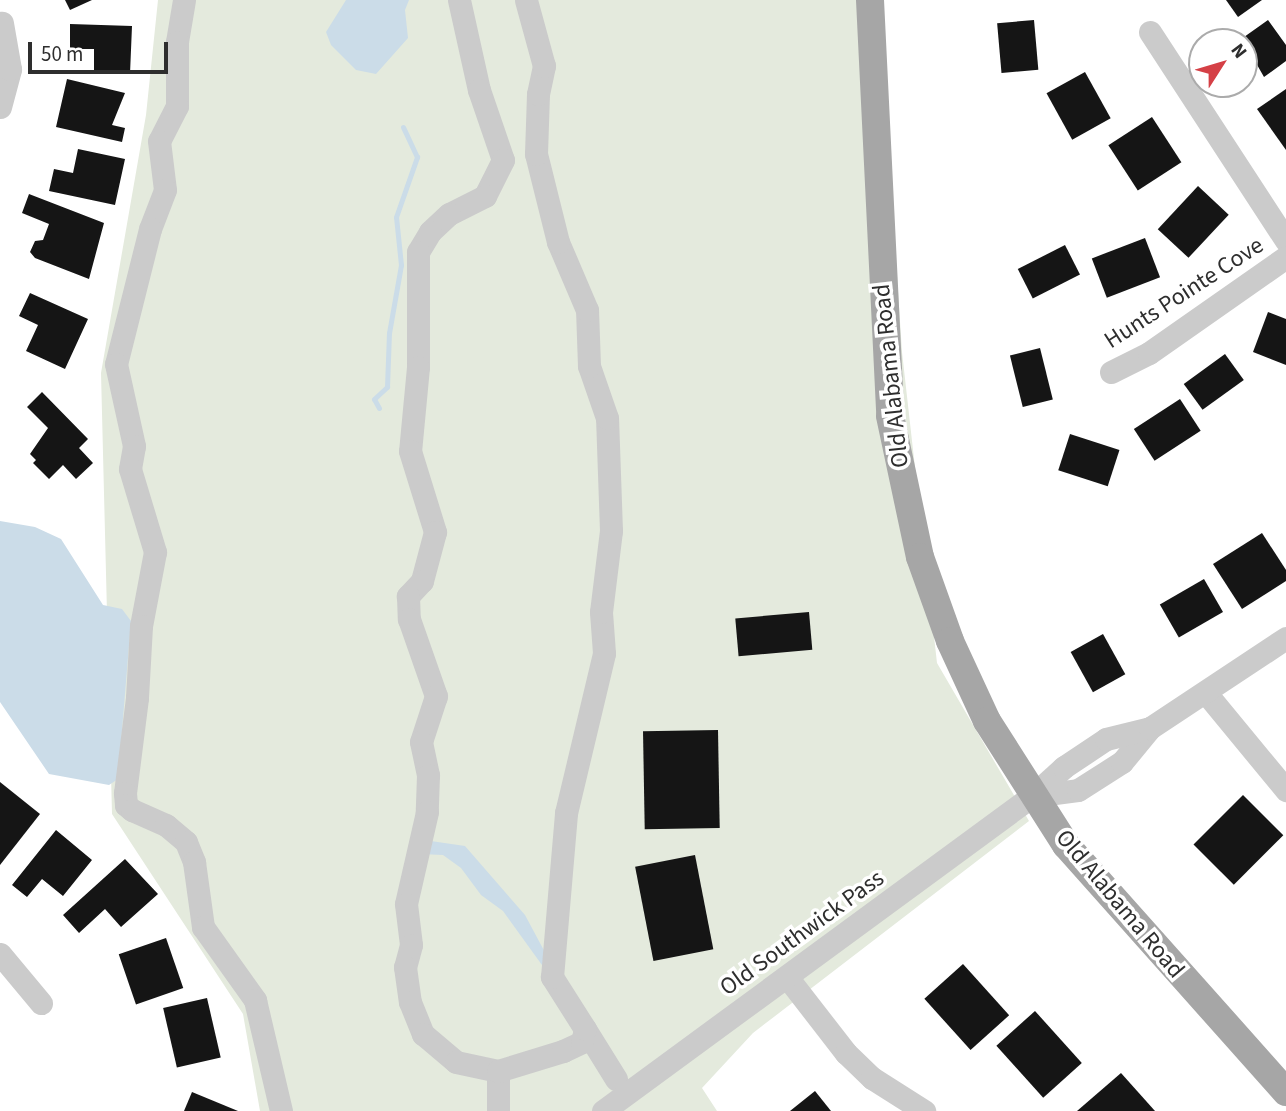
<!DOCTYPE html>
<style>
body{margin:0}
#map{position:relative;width:1286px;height:1111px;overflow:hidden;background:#fff;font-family:"Source Sans 3",sans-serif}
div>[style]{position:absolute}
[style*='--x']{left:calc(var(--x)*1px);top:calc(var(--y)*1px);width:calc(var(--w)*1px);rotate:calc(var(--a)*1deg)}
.green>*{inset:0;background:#e4eadd}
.water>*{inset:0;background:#cbdce8}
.stream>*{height:5px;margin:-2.5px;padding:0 2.5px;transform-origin:2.5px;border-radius:2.5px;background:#cbdce8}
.building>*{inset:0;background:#151515;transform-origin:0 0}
.minor>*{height:23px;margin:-11.5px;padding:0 11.5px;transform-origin:11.5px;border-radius:11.5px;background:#cbcbcb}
.major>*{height:28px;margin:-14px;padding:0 14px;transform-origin:14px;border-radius:14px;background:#a6a6a6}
span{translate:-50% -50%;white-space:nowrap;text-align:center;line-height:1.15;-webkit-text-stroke:7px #fff;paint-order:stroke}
.street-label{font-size:24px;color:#2e2e2e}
.north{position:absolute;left:1188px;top:28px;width:70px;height:70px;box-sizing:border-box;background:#fff;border:2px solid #ababab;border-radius:50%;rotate:53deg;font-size:19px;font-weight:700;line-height:28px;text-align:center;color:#2e2e2e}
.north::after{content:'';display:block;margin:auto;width:24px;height:32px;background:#d54046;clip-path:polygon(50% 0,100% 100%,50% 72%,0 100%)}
.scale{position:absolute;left:28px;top:42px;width:140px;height:32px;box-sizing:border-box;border:4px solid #2e2e2e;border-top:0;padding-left:9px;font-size:21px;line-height:24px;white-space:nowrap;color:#2e2e2e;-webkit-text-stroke:5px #fff;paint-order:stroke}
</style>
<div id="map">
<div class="green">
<i style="clip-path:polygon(158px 0,879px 0,902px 352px,937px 663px,1029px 821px,753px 1033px,702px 1088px,717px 1111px,260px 1111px,243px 1014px,112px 814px,101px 373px,146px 115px)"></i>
</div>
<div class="water">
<i style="clip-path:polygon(346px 0,409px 0,405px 10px,408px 38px,376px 74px,356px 70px,331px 45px,326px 32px)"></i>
<i style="clip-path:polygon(0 521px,35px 527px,61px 539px,103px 605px,122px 609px,131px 621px,118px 779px,109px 785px,49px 774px,0 702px)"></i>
<i style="clip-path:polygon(424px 840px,465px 846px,525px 915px,548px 958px,547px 972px,503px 911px,481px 895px,461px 868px,443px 855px,420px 854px)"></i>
</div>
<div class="stream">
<i style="--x:379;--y:408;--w:10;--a:-119"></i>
<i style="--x:374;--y:399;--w:18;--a:-43"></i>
<i style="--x:387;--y:387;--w:54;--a:-87.9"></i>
<i style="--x:389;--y:333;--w:69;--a:-80"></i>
<i style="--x:401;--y:265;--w:48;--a:-95.9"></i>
<i style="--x:396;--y:217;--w:64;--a:-70.7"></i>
<i style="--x:417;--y:157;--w:33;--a:-115"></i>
</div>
<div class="building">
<i style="clip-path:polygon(65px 0,92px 0,70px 10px)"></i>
<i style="clip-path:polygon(1226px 0,1262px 0,1238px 17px)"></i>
<i style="left:1034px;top:20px;width:50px;height:37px;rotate:85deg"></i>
<i style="clip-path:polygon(1268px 20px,1286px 45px,1286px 61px,1264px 77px,1244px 42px,1237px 42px)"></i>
<i style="clip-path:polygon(70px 24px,132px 26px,130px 74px,94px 73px,94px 49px,70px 49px)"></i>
<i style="left:1085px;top:72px;width:53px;height:44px;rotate:61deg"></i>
<i style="clip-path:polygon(67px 79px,125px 93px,112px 125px,125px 128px,122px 142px,56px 127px)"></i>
<i style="clip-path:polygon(1286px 89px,1286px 150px,1257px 109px)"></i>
<i style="left:1152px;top:117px;width:54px;height:52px;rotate:57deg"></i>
<i style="clip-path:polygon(78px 149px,125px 159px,115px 205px,49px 191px,54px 169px,73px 173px)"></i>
<i style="left:1198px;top:186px;width:42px;height:59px;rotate:43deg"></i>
<i style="clip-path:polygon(29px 194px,104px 223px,89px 279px,35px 258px,30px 252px,35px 241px,43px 240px,49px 224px,22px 213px)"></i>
<i style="left:1145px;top:238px;width:42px;height:57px;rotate:69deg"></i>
<i style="left:1065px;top:245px;width:33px;height:53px;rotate:63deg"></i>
<i style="clip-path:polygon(30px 293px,88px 319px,65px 369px,26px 351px,38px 325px,19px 316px)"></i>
<i style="clip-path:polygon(1268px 312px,1286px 319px,1286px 365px,1253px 352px)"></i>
<i style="left:1040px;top:348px;width:53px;height:31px;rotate:76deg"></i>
<i style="left:1225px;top:354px;width:32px;height:51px;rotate:54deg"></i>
<i style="clip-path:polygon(42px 392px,88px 439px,79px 448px,93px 463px,76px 479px,63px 465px,49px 479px,33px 463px,36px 460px,30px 454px,48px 428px,27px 407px)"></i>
<i style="left:1180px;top:399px;width:38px;height:55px;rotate:57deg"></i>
<i style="left:1070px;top:434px;width:52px;height:38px;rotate:18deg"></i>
<i style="clip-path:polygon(1262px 533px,1286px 570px,1286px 581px,1242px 609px,1213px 564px)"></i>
<i style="left:1204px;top:579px;width:38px;height:51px;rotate:60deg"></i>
<i style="left:809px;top:612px;width:38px;height:74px;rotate:85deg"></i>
<i style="left:1103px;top:634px;width:46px;height:37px;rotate:61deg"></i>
<i style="left:718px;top:730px;width:98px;height:75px;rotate:89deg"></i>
<i style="clip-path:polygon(0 782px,40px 814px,0 865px)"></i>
<i style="left:1243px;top:795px;width:57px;height:70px;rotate:45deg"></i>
<i style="clip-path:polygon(56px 830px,92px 860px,63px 896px,42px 879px,27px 897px,12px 885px)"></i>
<i style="left:695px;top:855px;width:96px;height:61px;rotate:79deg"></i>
<i style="clip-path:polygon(125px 859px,158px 894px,121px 927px,105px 909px,79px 933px,63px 915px)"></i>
<i style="left:166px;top:938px;width:53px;height:50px;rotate:71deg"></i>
<i style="left:963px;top:964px;width:69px;height:52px;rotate:48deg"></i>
<i style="left:207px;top:998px;width:61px;height:45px;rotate:77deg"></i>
<i style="left:1035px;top:1011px;width:70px;height:52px;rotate:48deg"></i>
<i style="clip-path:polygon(1121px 1073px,1155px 1111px,1077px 1111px)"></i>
<i style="clip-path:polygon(815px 1091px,831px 1111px,790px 1111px)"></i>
<i style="clip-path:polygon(192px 1092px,238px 1111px,184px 1111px)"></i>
</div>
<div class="minor">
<i style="--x:184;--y:0;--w:43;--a:99.5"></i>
<i style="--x:177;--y:42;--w:64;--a:90"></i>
<i style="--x:177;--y:106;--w:39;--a:117"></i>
<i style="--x:159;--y:141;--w:49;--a:83"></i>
<i style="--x:165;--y:190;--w:42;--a:111"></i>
<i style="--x:150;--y:229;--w:139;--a:104.1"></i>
<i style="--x:116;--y:364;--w:84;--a:77.6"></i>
<i style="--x:134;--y:446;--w:23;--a:100"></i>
<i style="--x:130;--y:469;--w:87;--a:73.2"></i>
<i style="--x:155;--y:552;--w:75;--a:100.7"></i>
<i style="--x:141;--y:626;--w:72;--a:93.2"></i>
<i style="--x:137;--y:698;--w:96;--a:97.2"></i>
<i style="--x:125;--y:793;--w:12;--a:85"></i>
<i style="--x:126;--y:805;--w:8;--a:40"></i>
<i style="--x:132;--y:810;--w:37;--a:24"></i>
<i style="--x:166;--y:825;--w:26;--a:40"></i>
<i style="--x:186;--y:842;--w:22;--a:68"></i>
<i style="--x:194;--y:862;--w:66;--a:82.1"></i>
<i style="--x:203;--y:927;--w:90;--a:54.5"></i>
<i style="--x:255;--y:1000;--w:114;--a:76.8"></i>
<i style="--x:459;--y:0;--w:92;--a:77.5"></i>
<i style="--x:479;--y:90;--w:74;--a:71.1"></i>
<i style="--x:503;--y:160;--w:40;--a:116.6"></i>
<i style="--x:485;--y:196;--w:40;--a:153.4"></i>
<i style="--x:449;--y:214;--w:26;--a:137"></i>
<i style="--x:430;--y:232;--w:23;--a:121"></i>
<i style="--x:418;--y:252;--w:115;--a:90"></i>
<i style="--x:418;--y:367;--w:84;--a:95.4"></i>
<i style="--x:410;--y:451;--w:85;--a:72.8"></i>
<i style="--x:435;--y:532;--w:51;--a:104.9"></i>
<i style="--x:422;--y:581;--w:21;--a:133"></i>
<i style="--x:408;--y:596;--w:23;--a:88"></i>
<i style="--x:409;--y:619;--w:82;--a:70.7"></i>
<i style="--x:436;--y:696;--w:48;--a:108.1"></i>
<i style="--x:421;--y:742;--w:34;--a:78"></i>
<i style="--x:428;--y:775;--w:37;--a:92"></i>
<i style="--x:427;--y:812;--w:94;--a:102.9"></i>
<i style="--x:406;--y:904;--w:41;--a:83"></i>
<i style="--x:411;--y:945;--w:23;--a:105"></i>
<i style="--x:405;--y:967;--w:35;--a:82"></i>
<i style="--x:410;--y:1002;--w:35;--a:68"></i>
<i style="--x:423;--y:1034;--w:43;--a:40.3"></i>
<i style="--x:456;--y:1062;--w:43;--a:12.1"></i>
<i style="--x:498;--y:1071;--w:40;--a:90"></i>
<i style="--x:1150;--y:32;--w:249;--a:56.9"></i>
<i style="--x:0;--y:107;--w:39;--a:-75"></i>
<i style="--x:10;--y:69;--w:47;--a:-99.9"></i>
<i style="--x:1111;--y:372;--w:42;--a:-26.6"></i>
<i style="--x:1149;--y:353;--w:167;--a:-35"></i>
<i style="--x:1206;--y:693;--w:126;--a:50.5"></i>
<i style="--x:1032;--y:796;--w:46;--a:-7.4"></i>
<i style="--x:1078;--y:790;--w:52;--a:-32.5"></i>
<i style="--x:1122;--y:762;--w:44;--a:-50.5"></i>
<i style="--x:0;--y:954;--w:64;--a:50.1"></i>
<i style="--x:787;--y:977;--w:96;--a:52.2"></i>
<i style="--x:846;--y:1053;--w:36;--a:44"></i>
<i style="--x:872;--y:1078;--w:62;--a:32.4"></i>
<i style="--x:585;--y:1029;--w:59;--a:58.2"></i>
<i style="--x:498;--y:1071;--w:68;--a:-17.1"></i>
<i style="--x:563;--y:1051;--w:21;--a:-25"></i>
<i style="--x:582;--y:1042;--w:13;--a:-77"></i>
<i style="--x:585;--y:1029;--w:62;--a:-122.4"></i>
<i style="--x:552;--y:977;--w:165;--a:-85.1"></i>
<i style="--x:566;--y:813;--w:164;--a:-76.6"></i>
<i style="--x:604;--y:653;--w:41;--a:-94.2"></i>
<i style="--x:601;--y:612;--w:82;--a:-83"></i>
<i style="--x:611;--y:531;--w:113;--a:-92"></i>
<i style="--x:607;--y:418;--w:55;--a:-109.1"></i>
<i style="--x:589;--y:366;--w:56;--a:-92"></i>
<i style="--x:587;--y:310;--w:74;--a:-113.1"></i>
<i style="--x:558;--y:242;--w:91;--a:-104"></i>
<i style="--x:536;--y:154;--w:60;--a:-88.1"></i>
<i style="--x:538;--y:94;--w:29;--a:-78"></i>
<i style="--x:544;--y:66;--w:68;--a:-105.3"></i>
<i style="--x:603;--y:1111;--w:532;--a:-36.29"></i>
<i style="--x:1032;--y:796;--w:43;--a:-42.2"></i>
<i style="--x:1064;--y:767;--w:50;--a:-33.7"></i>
<i style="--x:1106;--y:739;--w:45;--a:-14"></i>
<i style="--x:1150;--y:728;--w:163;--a:-33.5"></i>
</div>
<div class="major">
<i style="--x:870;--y:0;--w:416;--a:87.2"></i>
<i style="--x:890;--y:416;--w:144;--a:78"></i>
<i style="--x:920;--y:557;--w:89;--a:70.3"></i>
<i style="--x:950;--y:641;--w:88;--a:65.2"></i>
<i style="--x:987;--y:721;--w:147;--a:57.5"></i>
<i style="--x:1066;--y:845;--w:331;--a:48.3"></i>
</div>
<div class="street-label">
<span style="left:1184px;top:293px;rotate:-33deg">Hunts Pointe Cove</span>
<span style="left:891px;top:376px;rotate:-96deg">Old Alabama Road</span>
<span style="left:1120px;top:904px;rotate:50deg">Old Alabama Road</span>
<span style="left:802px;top:933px;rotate:-36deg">Old Southwick Pass</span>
</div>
<div class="north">N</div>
<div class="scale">50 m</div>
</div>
